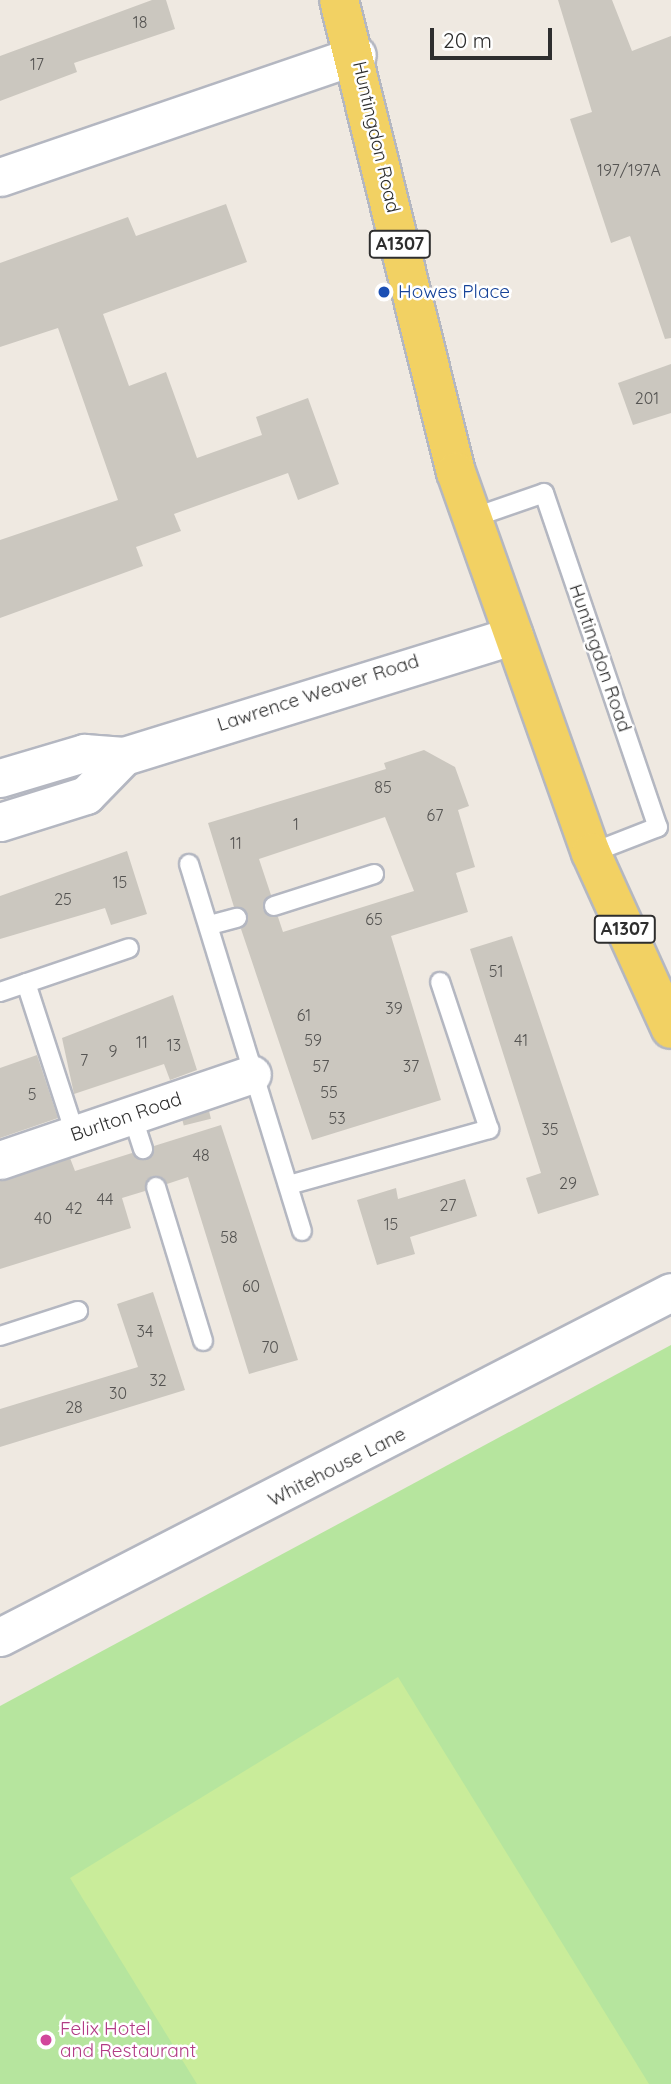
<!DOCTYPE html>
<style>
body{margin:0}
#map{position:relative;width:671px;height:2084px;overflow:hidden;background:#efe9e1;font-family:Quicksand,sans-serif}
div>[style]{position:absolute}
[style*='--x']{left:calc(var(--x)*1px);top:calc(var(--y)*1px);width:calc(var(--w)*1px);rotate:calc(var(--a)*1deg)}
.green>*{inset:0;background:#b6e59e}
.pitch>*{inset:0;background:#c9ec9a}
.building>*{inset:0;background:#cbc7bf;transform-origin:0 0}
.roads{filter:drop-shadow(2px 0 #b4b7c1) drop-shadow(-2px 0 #b4b7c1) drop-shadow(0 2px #b4b7c1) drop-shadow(0 -2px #b4b7c1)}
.lane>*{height:18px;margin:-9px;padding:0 9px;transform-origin:9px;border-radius:9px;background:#fff}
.street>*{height:37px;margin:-18.5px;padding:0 18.5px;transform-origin:18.5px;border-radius:18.5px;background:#fff}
.primary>*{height:38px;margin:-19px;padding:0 19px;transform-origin:19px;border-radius:19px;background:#f2d163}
.dots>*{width:19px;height:19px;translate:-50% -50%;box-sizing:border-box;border:4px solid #fff;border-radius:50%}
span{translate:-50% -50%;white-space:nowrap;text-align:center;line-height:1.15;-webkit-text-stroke:5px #fff;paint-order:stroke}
.number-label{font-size:16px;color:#555452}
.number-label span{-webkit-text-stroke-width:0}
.shield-label span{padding:2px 5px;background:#fff;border:2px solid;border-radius:5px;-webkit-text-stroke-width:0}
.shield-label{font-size:18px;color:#2e2e2e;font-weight:700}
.street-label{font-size:19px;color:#2e2e2e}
.transit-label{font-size:19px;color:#164399}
.left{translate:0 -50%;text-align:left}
.hotel-label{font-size:19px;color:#b23c85}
.scale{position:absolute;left:430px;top:28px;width:122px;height:32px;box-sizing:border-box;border:4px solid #2e2e2e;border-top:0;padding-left:9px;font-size:21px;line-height:24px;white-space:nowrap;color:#2e2e2e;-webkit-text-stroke:5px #fff;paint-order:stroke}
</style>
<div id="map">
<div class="green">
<i style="clip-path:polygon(671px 1345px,671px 2084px,0 2084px,0 1706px)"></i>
</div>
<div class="pitch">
<i style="clip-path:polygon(398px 1677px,649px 2084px,197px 2084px,70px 1878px)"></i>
</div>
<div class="building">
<i style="clip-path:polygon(152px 0,166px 0,175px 29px,74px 63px,77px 72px,0 101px,0 56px)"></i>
<i style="clip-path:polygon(558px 0,612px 0,632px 51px,671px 36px,671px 338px,665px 339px,630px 236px,611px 243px,570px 119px,592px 112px)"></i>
<i style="clip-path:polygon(226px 204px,247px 262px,103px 314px,129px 386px,166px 372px,197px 458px,262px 435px,256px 417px,308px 398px,339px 484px,298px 500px,288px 473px,174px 514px,181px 531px,136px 547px,143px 566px,0 618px,0 540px,118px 500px,58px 328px,0 347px,0 263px,128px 217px,136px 236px)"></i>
<i style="clip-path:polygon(671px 364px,671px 413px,633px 425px,618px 383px)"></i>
<i style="clip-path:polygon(evenodd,424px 750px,455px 767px,469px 806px,458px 810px,475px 867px,456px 873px,468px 912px,391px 936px,441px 1100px,312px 1140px,241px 929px,248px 915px,234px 907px,208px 823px,386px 769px,384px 763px,424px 750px,385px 817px,414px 891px,283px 932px,278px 917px,263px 910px,271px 895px,259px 859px,385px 817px)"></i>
<i style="clip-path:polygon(127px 851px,147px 914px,111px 925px,105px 908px,0 939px,0 896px)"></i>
<i style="clip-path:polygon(512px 936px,599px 1195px,538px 1214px,526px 1178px,541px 1173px,470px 949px)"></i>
<i style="clip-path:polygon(173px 995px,197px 1070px,170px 1080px,164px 1064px,74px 1094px,62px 1038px)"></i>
<i style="clip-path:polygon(37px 1055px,58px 1118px,0 1138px,0 1068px)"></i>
<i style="left:209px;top:1111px;width:8px;height:28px;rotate:76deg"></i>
<i style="clip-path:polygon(221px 1125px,298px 1360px,249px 1374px,188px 1177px,167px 1184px,152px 1176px,145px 1191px,122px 1198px,131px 1228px,0 1269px,0 1180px,70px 1158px,75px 1171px,132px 1153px,146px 1160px,154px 1146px)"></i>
<i style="clip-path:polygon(465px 1179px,477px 1216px,410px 1237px,415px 1254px,377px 1265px,357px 1200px,396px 1188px,398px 1199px)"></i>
<i style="clip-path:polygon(153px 1292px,185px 1390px,0 1447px,0 1409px,138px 1367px,117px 1304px)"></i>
</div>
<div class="roads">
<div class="lane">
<i style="--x:472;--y:518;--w:76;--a:-19.1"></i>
<i style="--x:544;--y:493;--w:353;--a:71.2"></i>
<i style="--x:658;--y:827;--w:72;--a:158.8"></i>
<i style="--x:189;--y:864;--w:384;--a:72.9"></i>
<i style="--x:274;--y:906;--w:105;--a:-17.7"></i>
<i style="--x:210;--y:925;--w:28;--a:-15"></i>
<i style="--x:26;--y:983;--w:159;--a:72"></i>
<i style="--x:0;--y:992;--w:136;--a:-18.8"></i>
<i style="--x:132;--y:1115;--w:36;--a:72"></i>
<i style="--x:289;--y:1185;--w:208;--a:-15.6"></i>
<i style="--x:489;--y:1129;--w:155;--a:-108.4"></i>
<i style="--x:156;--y:1187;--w:161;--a:73"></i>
<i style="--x:0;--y:1336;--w:82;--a:-17.8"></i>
</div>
<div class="street">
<i style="--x:0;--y:177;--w:377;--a:-18.9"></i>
<i style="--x:0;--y:778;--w:88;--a:-16.6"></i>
<i style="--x:84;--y:753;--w:40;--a:4.3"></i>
<i style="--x:124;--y:756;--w:408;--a:-17.2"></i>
<i style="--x:0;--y:822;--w:90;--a:-17.4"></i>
<i style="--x:86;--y:795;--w:54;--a:-45.7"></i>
<i style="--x:0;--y:1160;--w:266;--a:-18.8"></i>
<i style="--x:0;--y:1637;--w:754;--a:-27.21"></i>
</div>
<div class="primary">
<i style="--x:339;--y:0;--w:486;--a:76.1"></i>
<i style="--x:456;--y:472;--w:404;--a:70.5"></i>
<i style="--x:591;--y:853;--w:193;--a:65.6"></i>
</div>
</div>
<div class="dots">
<i style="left:384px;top:292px;background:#1a4fb4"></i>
<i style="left:46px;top:2040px;background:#d1479c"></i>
</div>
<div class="number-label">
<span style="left:140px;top:22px">18</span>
<span style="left:37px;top:64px">17</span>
<span style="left:629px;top:170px">197/197A</span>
<span style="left:647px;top:398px">201</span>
<span style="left:383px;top:787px">85</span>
<span style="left:435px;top:815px">67</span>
<span style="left:296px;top:824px">1</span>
<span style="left:236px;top:843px">11</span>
<span style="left:120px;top:882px">15</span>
<span style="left:63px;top:899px">25</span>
<span style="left:374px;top:919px">65</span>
<span style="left:496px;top:971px">51</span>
<span style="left:394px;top:1008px">39</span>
<span style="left:304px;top:1015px">61</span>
<span style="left:313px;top:1040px">59</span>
<span style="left:521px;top:1040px">41</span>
<span style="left:142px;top:1042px">11</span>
<span style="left:174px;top:1045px">13</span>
<span style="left:113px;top:1051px">9</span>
<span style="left:84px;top:1060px">7</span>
<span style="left:321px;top:1066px">57</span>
<span style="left:411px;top:1066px">37</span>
<span style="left:329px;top:1092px">55</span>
<span style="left:32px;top:1094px">5</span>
<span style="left:337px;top:1118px">53</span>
<span style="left:550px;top:1129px">35</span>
<span style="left:201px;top:1155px">48</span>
<span style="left:568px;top:1183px">29</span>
<span style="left:105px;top:1199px">44</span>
<span style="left:448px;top:1205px">27</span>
<span style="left:74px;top:1208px">42</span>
<span style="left:43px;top:1218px">40</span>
<span style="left:391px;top:1224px">15</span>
<span style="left:229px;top:1237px">58</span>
<span style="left:251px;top:1286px">60</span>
<span style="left:145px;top:1331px">34</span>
<span style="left:270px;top:1347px">70</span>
<span style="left:158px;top:1380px">32</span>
<span style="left:118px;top:1393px">30</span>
<span style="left:74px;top:1407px">28</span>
</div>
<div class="shield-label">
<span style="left:400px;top:244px">A1307</span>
<span style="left:625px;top:929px">A1307</span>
</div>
<div class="street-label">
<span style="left:376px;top:137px;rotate:77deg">Huntingdon Road</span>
<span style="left:600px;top:658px;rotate:71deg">Huntingdon Road</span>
<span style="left:318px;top:693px;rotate:-18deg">Lawrence Weaver Road</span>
<span style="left:126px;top:1117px;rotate:-19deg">Burlton Road</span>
<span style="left:337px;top:1467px;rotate:-27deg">Whitehouse Lane</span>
</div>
<div class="transit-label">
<span class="left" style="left:398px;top:292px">Howes Place</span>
</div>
<div class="hotel-label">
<span class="left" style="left:60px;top:2040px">Felix Hotel<br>and Restaurant</span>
</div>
<div class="scale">20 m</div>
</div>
